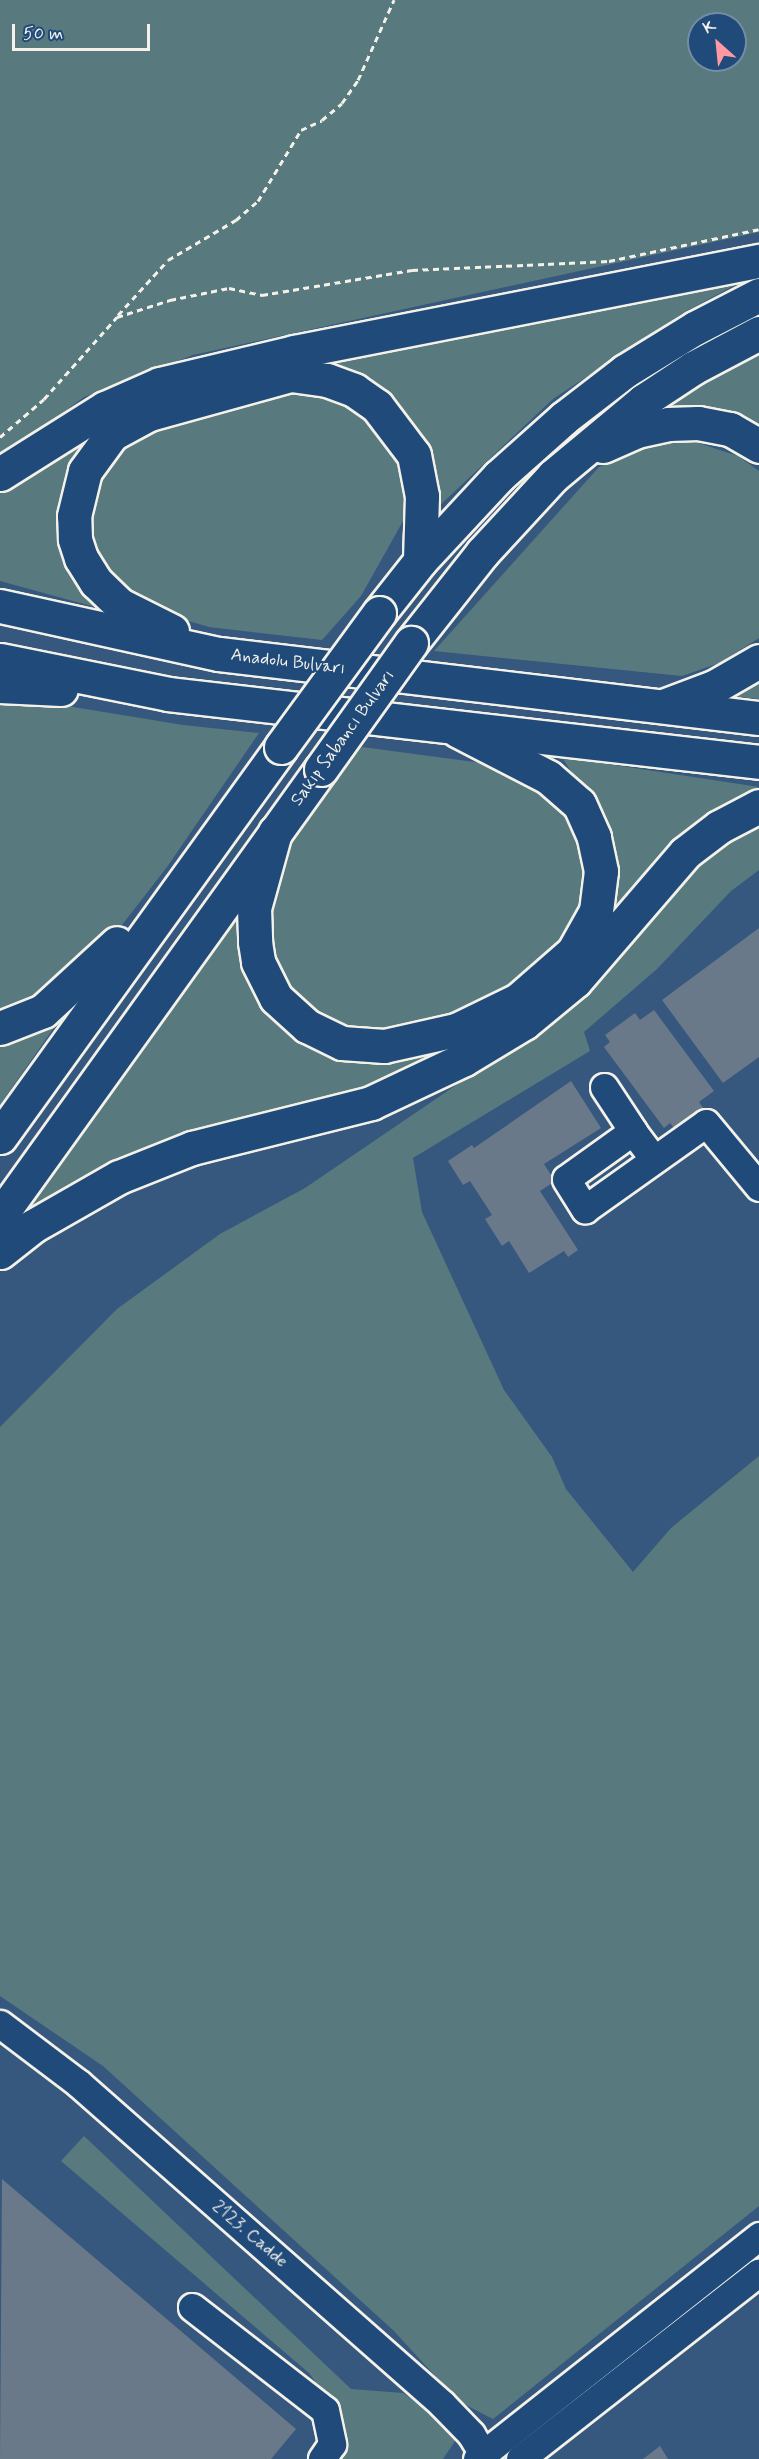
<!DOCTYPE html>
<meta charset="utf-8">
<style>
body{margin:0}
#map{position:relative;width:759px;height:2459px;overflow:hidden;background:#36587e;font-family:Mynerve,sans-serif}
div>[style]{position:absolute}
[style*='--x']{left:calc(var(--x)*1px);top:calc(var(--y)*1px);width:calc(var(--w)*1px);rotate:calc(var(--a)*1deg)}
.green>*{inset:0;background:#587a7f}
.building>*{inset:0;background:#6a7989}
.path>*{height:3px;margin-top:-1.5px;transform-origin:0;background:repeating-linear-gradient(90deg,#f4f1e8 0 6px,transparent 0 10.5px)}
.roads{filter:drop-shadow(2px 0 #f4f1e8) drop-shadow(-2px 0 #f4f1e8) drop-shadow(0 2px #f4f1e8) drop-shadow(0 -2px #f4f1e8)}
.minor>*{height:27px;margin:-13.5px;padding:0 13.5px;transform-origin:13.5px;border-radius:13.5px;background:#1f4a7a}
.major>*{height:33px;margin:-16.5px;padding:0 16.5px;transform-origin:16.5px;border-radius:16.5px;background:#1f4a7a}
.bridges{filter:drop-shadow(2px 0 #f4f1e8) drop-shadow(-2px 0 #f4f1e8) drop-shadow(0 2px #f4f1e8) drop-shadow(0 -2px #f4f1e8)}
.major-bridge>*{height:33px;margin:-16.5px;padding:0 16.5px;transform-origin:16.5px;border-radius:16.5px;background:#1f4a7a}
span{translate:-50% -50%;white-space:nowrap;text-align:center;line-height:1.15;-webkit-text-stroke:4.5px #1f4a7a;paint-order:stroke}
.street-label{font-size:18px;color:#f4f1e8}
.north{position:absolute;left:687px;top:12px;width:60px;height:60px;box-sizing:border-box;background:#1f4a7a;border:2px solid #748da6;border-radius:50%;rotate:333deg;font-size:16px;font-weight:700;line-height:24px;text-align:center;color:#f4f1e8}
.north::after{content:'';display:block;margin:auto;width:21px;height:27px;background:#ff9aa2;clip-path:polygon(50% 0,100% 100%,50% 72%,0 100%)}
.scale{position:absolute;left:12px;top:24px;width:138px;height:27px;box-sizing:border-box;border:3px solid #f4f1e8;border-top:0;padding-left:8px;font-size:18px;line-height:21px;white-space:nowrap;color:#f4f1e8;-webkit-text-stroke:4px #1f4a7a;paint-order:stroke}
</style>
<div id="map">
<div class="green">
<i style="clip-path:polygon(evenodd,0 0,759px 0,759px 232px,193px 355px,84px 397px,0 459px,0 0,699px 24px,735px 24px,735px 60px,699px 60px,699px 24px)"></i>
<i style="clip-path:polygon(759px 266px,759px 272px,683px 313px,553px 399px,437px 508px,429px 501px,429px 476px,415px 435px,385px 391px,340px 366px,293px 366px,228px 376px,152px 395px,118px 413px,85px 450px,70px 479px,62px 510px,71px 565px,106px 610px,0 581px,0 481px,124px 404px,150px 392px,223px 373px)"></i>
<i style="clip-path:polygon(759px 353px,759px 433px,657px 408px,699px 384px)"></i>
<i style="clip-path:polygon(268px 386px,354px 393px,407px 471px,407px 514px,361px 596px,322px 640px,209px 627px,141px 607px,95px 552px,91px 504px,107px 460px,134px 430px)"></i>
<i style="clip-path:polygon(683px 438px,738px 456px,759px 471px,759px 638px,719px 663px,682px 676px,434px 651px,599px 467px,657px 440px)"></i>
<i style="clip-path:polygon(759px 677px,759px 699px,729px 696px)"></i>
<i style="clip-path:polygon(0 695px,183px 725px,259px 733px,167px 867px,97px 957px,37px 1006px,0 1013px)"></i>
<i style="clip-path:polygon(362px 747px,482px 763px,548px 787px,586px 836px,589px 884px,575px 930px,495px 1001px,391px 1035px,333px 1025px,295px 1002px,274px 963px,264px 919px,281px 852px,324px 787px)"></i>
<i style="clip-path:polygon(562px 757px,759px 787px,695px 828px,554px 985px,426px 1070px,1px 1229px,245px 890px,287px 1023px,417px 1052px,593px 938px,594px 809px)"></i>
<i style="clip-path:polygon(759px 825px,759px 870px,731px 891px,657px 969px,584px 1032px,590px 1051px,413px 1158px,422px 1212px,504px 1390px,552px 1457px,566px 1489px,633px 1572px,671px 1528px,759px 1456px,759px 2206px,493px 2419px,458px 2401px,394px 2331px,103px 2066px,0 1996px,0 1427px,117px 1309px,220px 1234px,305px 1188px,549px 1022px,649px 924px,715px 847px)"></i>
<i style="clip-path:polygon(67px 1009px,0 1105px,0 1035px)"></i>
<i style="clip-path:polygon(84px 2136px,351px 2389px,403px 2393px,461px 2432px,443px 2459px,333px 2459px,335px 2410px,309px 2373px,61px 2161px)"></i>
</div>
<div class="building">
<i style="clip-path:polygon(759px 928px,759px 1057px,723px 1083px,662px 1000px)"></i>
<i style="clip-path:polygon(654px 1010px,714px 1091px,699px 1102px,706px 1112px,678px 1133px,670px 1123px,664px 1128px,604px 1047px,610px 1042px,605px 1035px,635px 1013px,640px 1020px)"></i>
<i style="clip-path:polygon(571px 1081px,601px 1128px,544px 1164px,555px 1181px,540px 1191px,578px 1250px,568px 1257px,564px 1251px,529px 1273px,509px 1241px,502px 1246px,485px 1219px,492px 1215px,470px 1181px,463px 1185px,448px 1161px,472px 1145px,474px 1148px)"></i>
<i style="clip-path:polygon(2px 2179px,296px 2429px,271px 2459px,0 2459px)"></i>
<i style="clip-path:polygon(660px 2446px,668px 2459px,643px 2459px)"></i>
</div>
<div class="path">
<i style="--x:118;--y:315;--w:74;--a:-47.7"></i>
<i style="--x:168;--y:260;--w:79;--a:-30.5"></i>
<i style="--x:236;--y:220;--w:29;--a:-41"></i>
<i style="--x:258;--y:201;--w:83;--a:-58.8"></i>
<i style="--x:301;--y:130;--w:23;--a:-25"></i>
<i style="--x:322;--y:120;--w:26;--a:-40"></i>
<i style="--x:342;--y:103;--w:28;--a:-55"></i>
<i style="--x:358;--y:80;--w:88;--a:-65.8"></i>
<i style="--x:0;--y:437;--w:58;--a:-40.8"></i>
<i style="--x:44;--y:399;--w:110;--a:-48.3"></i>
<i style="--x:117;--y:317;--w:56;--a:-17.8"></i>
<i style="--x:170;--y:300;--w:60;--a:-11.5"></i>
<i style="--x:229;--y:288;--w:34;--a:12"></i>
<i style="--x:262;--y:295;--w:152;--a:-9.5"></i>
<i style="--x:412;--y:270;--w:197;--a:-2.6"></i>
<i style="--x:609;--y:261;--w:153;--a:-12"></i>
</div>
<div class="roads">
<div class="minor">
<i style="--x:604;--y:1087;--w:53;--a:56.6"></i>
<i style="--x:653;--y:1158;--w:34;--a:-127"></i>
<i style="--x:633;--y:1131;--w:82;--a:144.4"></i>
<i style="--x:566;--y:1179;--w:36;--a:58"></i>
<i style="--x:585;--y:1209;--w:148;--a:-35.4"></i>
<i style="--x:706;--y:1123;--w:83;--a:50.4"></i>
<i style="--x:0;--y:2024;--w:98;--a:37.1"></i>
<i style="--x:78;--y:2083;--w:485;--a:41.4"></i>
<i style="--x:442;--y:2404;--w:42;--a:46"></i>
<i style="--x:471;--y:2434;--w:29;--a:59"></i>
<i style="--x:192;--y:2307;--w:168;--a:37.8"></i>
<i style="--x:325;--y:2410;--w:35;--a:78"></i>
<i style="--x:332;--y:2444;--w:18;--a:124"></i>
<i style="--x:477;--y:2459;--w:360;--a:-38.3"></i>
<i style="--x:520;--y:2459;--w:303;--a:-38"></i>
</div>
<div class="major">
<i style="--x:603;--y:446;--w:36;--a:-24"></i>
<i style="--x:636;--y:431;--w:33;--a:-12"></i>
<i style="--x:668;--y:424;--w:30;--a:-2"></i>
<i style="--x:698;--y:423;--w:33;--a:11"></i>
<i style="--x:730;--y:429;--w:34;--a:30"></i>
<i style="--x:0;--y:474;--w:124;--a:-32.2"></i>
<i style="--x:105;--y:408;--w:60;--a:-23.6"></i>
<i style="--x:160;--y:384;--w:138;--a:-13.4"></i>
<i style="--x:294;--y:352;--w:474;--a:-11.1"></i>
<i style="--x:0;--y:606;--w:224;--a:12.4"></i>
<i style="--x:219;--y:654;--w:544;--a:6.76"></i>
<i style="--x:379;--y:613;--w:66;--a:-51.7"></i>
<i style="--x:420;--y:561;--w:116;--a:-47.1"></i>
<i style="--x:499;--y:476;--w:87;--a:-41.7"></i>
<i style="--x:564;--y:418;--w:77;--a:-37.6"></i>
<i style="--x:625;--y:371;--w:82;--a:-31.6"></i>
<i style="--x:695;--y:328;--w:72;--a:-27.3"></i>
<i style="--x:172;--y:631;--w:58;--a:-153.4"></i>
<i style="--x:120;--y:605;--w:33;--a:-136"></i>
<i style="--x:96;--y:582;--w:28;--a:-122"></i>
<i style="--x:81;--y:558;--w:20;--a:-108"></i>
<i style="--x:75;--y:539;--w:23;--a:-92"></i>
<i style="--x:74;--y:516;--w:46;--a:-76.3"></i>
<i style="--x:85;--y:471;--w:46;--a:-53.9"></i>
<i style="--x:112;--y:434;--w:42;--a:-28.4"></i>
<i style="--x:149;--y:414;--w:147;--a:-15.4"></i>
<i style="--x:291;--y:375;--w:36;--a:8"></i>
<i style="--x:327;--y:380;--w:29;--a:20"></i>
<i style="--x:354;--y:390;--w:28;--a:35"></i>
<i style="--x:377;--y:406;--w:61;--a:52.9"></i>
<i style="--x:414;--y:455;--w:42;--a:79"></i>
<i style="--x:422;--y:496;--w:65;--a:91.8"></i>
<i style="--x:411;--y:643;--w:115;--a:-51.7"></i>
<i style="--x:482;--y:553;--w:105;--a:-47.3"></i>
<i style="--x:553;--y:476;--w:117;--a:-39.8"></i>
<i style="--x:643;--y:401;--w:60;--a:-33.4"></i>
<i style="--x:693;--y:368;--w:75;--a:-27.9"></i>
<i style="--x:0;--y:660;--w:171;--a:11.4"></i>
<i style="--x:168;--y:694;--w:595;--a:6.56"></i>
<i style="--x:0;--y:686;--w:61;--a:2.8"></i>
<i style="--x:666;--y:705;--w:51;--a:-20.6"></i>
<i style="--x:714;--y:687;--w:52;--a:-30"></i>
<i style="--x:275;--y:832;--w:79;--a:105.4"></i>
<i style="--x:254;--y:908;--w:34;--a:88"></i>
<i style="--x:255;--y:942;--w:20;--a:81"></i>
<i style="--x:258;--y:962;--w:40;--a:63.4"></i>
<i style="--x:276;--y:998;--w:42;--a:42.1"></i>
<i style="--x:307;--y:1026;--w:39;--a:26"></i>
<i style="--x:342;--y:1043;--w:42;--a:4.1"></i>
<i style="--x:384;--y:1046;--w:74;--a:-12.5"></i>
<i style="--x:456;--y:1030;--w:69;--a:-25.8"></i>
<i style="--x:518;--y:1000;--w:73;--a:-41.1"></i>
<i style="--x:573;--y:952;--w:47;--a:-60.7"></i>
<i style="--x:596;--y:911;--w:40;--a:-82.9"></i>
<i style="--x:601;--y:871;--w:35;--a:-102"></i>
<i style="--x:594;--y:837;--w:36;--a:-114"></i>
<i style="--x:579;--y:804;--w:41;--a:-138.9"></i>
<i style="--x:548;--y:777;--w:102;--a:-152.7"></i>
<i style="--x:0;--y:1028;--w:46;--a:-21.6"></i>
<i style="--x:43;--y:1011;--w:100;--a:-42.6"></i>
<i style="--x:0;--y:1137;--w:481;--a:-54.2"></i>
<i style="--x:0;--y:1216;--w:550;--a:-54.32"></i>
<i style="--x:0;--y:1252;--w:42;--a:-38.2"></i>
<i style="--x:33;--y:1226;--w:99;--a:-29.7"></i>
<i style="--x:119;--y:1177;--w:79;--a:-21.7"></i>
<i style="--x:192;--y:1148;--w:185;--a:-14.1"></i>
<i style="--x:371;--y:1103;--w:103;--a:-25.3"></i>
<i style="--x:464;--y:1059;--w:70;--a:-31"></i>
<i style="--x:524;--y:1023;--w:66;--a:-39.5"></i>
<i style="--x:575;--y:981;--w:169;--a:-49.3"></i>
<i style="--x:685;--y:853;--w:43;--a:-37.4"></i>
<i style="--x:719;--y:827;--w:45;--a:-27.7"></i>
</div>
</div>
<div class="bridges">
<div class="major-bridge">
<i style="--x:281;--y:747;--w:166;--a:-53.8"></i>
<i style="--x:321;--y:769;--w:155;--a:-54.5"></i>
</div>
</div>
<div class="street-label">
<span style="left:288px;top:662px;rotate:7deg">Anadolu Bulvarı</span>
<span style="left:343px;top:738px;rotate:-54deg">Sakıp Sabancı Bulvarı</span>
<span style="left:250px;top:2234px;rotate:41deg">2123. Cadde</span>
</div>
<div class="north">K</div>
<div class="scale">50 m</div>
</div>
